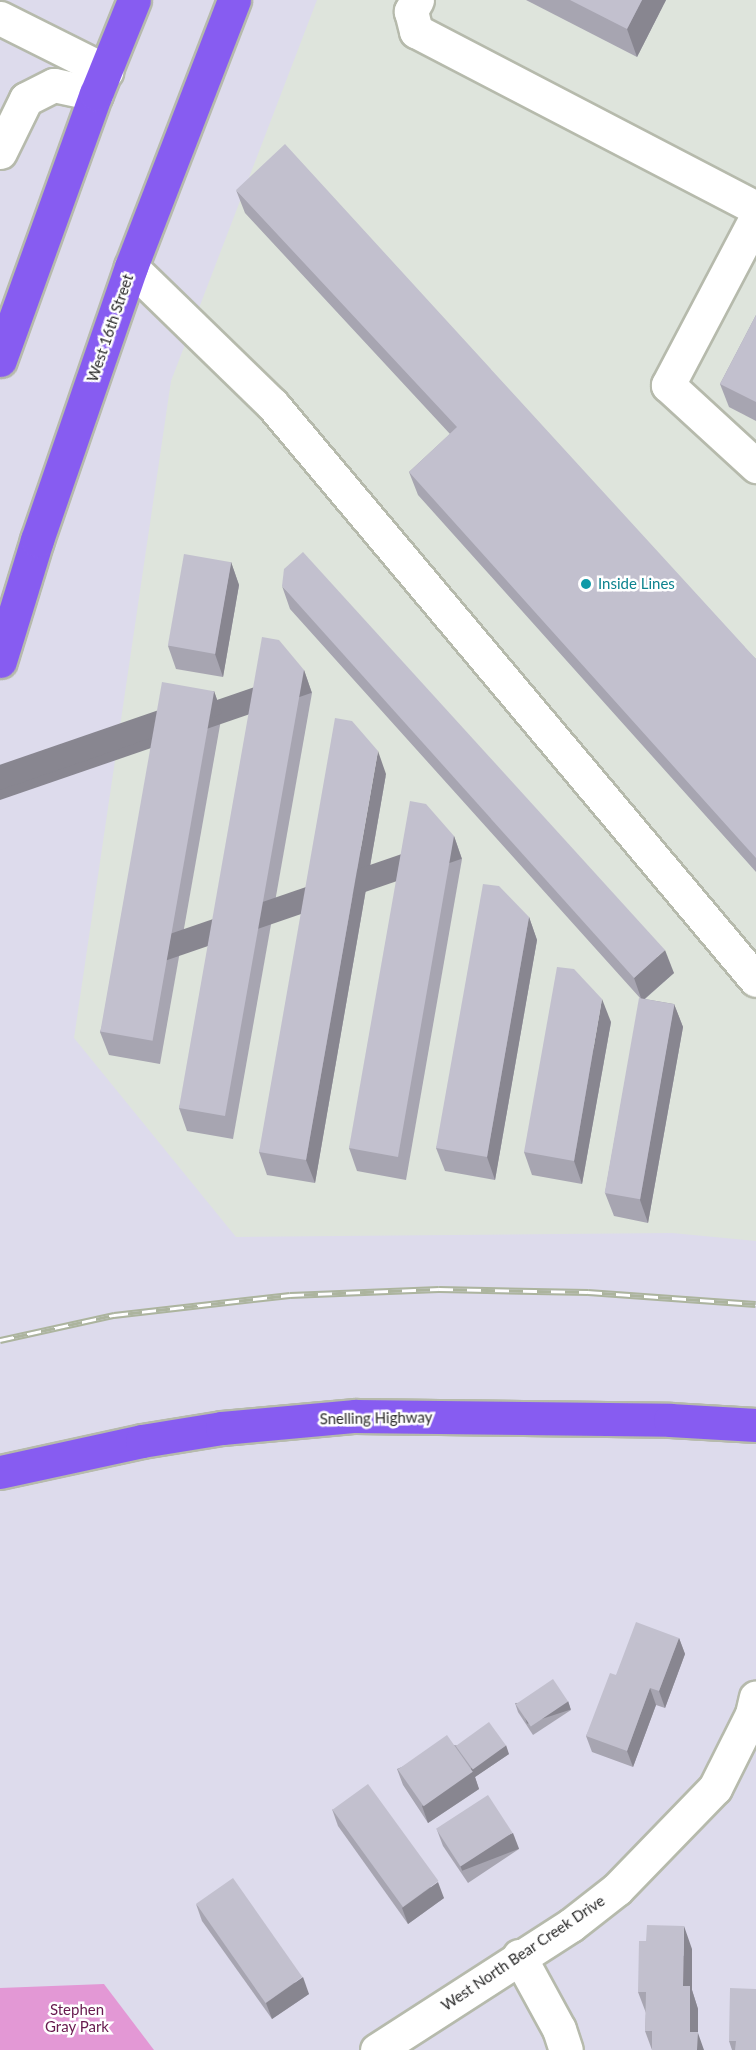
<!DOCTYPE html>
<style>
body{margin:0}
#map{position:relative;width:756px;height:2050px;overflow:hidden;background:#dddbec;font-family:Lato,sans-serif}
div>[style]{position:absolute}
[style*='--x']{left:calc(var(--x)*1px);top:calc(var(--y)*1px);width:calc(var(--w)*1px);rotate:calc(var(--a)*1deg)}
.industrial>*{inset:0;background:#dee4dc}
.green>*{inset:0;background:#e398d5}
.roads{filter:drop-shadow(2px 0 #b6baac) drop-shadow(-2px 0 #b6baac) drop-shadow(0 2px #b6baac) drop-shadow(0 -2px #b6baac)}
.minor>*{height:33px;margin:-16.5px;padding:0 16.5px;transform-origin:16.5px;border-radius:16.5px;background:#fff}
.major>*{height:33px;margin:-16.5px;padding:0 16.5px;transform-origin:16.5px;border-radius:16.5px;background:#875cf1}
.rail>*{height:7px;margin-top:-3.5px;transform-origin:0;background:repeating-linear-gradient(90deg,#fff 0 14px,#acb49e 0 28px);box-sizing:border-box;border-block:2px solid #acb49e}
.wall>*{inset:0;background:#a7a5b1}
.shaded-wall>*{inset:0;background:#888690;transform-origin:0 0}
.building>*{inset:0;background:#c2c0ce;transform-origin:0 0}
.dots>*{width:16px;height:16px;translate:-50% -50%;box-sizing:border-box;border:3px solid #fff;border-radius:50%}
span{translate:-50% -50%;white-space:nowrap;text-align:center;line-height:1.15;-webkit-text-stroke:5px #fff;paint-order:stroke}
.street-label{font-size:15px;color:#2a2a2a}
.culture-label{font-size:15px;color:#0d838f}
.left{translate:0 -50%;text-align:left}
.park-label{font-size:15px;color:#671a4e}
</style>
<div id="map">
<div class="industrial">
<i style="clip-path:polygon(317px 0,756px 0,756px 1241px,672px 1233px,236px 1237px,74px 1038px,171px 381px)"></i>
</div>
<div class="green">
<i style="clip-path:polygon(104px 1984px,154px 2050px,0 2050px,0 1988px)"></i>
</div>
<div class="roads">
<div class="minor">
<i style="--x:417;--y:0;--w:13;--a:119"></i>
<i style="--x:411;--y:11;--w:21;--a:76"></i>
<i style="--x:416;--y:31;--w:383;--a:27.5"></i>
<i style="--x:0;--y:18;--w:119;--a:26.6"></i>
<i style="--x:0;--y:152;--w:59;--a:-63.9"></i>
<i style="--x:26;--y:99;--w:31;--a:-27"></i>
<i style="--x:54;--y:85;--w:43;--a:12.1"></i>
<i style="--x:756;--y:218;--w:189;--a:117.8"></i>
<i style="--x:668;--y:385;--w:120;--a:42.6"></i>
<i style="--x:131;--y:267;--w:197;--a:44.2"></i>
<i style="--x:272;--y:404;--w:752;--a:49.96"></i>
<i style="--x:519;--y:1956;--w:83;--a:61.3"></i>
<i style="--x:559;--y:2029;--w:22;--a:72"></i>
<i style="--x:377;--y:2050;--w:231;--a:-32.8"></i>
<i style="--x:571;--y:1925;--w:58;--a:-38"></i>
<i style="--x:617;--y:1889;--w:141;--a:-45.9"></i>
<i style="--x:715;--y:1788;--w:83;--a:-63.4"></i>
<i style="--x:752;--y:1714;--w:17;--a:-77"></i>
</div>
<div class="major">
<i style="--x:0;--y:360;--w:283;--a:-70.2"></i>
<i style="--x:96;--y:94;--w:101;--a:-68"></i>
<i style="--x:0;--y:661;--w:127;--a:-73"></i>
<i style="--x:37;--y:540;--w:289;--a:-71"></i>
<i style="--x:131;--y:267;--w:286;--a:-68.9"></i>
<i style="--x:0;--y:1472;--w:145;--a:-12.3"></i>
<i style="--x:142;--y:1441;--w:81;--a:-9.2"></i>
<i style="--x:222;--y:1428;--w:134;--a:-5.2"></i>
<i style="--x:355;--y:1416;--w:315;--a:0.7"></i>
<i style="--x:670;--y:1420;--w:86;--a:3.3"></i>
</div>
</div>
<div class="rail">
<i style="--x:0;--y:1340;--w:117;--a:-12.4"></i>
<i style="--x:114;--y:1315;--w:177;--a:-6.5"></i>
<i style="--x:290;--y:1295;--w:149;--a:-2.3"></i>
<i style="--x:439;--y:1289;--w:149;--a:1.2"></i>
<i style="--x:588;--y:1292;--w:168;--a:4.1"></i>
</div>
<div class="wall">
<i style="clip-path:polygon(526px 0,666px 0,637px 57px)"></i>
<i style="clip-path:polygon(236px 190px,756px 659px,756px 872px,418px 495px,409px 472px,450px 434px,245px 213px)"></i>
<i style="clip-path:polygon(756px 315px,756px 421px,729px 407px,720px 384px)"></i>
<i style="clip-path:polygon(231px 562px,239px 585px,223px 677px,176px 669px,168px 646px)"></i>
<i style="clip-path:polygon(282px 586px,674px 973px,645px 999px,674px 1004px,683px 1027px,648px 1223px,614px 1216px,605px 1193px,640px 998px,290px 609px)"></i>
<i style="clip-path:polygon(304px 670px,312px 693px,233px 1139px,187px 1131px,179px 1108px)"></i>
<i style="clip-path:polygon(214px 691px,222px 714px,160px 1064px,109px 1055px,100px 1032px)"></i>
<i style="clip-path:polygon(386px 774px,315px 1183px,267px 1175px,259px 1152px)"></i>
<i style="clip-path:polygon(454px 836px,462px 859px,406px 1180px,357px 1171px,349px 1148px)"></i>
<i style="clip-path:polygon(529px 917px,537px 940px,495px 1180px,445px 1171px,436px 1148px)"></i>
<i style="clip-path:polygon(611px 1022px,582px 1184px,532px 1175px,524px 1152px)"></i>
<i style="clip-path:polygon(679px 1638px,685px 1654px,665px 1708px,656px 1705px,633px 1767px,592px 1752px,586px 1736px,616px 1675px)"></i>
<i style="clip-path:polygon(568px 1701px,571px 1710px,533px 1735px,518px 1712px,515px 1703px)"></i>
<i style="clip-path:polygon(454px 1745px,509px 1754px,475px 1777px,479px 1789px,428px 1823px,403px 1785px,397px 1769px)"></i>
<i style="clip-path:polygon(332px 1809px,444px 1898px,408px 1924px,338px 1826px)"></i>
<i style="clip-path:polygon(437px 1830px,519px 1849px,468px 1883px,443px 1846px)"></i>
<i style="clip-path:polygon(196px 1904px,309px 1994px,272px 2019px,202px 1921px)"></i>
<i style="clip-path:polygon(692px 1949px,692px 1990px,698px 2009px,698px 2033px,652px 2050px,645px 2031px,646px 2013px,638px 1992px)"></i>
<i style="clip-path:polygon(756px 1989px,756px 2050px,732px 2050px,729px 2041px)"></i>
</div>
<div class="shaded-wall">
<i style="clip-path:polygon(642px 0,666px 0,637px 57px,627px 29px)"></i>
<i style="clip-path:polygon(231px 562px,239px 585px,223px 677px,215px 654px)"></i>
<i style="left:304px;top:670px;width:24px;height:453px;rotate:71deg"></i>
<i style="left:214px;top:691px;width:24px;height:355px;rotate:71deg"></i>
<i style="clip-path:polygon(378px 751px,386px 774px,315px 1183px,306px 1160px)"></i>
<i style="left:454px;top:836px;width:24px;height:326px;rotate:71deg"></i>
<i style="clip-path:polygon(529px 917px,537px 940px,495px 1180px,487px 1157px)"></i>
<i style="clip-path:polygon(665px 950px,674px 973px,642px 1001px,634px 978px)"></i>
<i style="clip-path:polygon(602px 999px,611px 1022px,582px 1184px,574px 1161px)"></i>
<i style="clip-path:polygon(674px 1004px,683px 1027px,648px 1223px,640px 1200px)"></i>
<i style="clip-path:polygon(679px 1638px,685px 1654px,665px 1708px,659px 1691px)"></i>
<i style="clip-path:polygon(650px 1688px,656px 1705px,633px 1767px,627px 1751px)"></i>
<i style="left:568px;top:1701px;width:9px;height:46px;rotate:72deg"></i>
<i style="clip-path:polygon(506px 1745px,509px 1754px,475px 1777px,479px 1789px,428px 1823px,422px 1806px,469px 1770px)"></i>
<i style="left:513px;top:1833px;width:17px;height:61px;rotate:69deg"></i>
<i style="clip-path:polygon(438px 1882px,444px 1898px,408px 1924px,402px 1908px)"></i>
<i style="clip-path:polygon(684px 1926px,692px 1949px,692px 1990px,698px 2009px,698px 2033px,704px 2050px,696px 2050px,690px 2032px,683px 1986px)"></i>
<i style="clip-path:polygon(303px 1977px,309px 1994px,272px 2019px,266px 2003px)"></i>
</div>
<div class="building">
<i style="clip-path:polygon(570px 0,642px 0,627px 29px)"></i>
<i style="clip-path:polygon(285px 144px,756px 659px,756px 858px,409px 472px,457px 427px,236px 190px)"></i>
<i style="clip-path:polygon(756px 315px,756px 402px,720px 384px)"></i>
<i style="clip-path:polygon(303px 552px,665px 950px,634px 978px,282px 586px,284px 569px)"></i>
<i style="left:184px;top:554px;width:48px;height:93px;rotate:10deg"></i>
<i style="clip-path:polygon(262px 637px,279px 640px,304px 670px,225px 1116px,179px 1108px)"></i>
<i style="left:162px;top:682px;width:53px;height:355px;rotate:10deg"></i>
<i style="clip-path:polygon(335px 718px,352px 721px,378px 751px,306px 1160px,259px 1152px)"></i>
<i style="clip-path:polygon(410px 801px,426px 804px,454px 836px,398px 1157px,349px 1148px)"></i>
<i style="clip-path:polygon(483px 884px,499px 886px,529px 917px,487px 1157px,436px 1148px)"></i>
<i style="clip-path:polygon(557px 967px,574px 969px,602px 999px,574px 1161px,524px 1152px)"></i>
<i style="left:639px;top:998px;width:36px;height:198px;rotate:10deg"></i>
<i style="clip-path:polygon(636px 1622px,679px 1638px,659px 1691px,650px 1688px,627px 1751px,586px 1736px,610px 1673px,616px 1675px)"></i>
<i style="left:553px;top:1679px;width:27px;height:45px;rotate:56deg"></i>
<i style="left:489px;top:1722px;width:29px;height:41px;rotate:54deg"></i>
<i style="left:447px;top:1735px;width:45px;height:60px;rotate:55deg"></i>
<i style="left:368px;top:1784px;width:120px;height:44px;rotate:54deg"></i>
<i style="left:488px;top:1795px;width:45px;height:62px;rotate:57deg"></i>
<i style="left:233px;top:1878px;width:121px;height:45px;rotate:55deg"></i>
<i style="clip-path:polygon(647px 1925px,684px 1926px,683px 1986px,690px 1986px,690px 2032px,698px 2032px,697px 2050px,652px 2050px,652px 2031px,645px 2031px,646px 1992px,638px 1992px,639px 1941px,646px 1941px)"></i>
<i style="clip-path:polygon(730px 1988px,756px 1989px,756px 2050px,735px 2050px,736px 2041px,729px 2041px)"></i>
</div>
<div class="dots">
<i style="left:586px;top:584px;background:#0f9aa8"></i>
</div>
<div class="street-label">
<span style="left:110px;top:328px;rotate:-71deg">West 16th Street</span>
<span style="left:376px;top:1418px;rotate:-1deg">Snelling Highway</span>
<span style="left:523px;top:1953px;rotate:-34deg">West North Bear Creek Drive</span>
</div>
<div class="culture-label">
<span class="left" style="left:598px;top:584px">Inside Lines</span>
</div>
<div class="park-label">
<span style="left:77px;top:2018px">Stephen<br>Gray Park</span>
</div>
</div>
